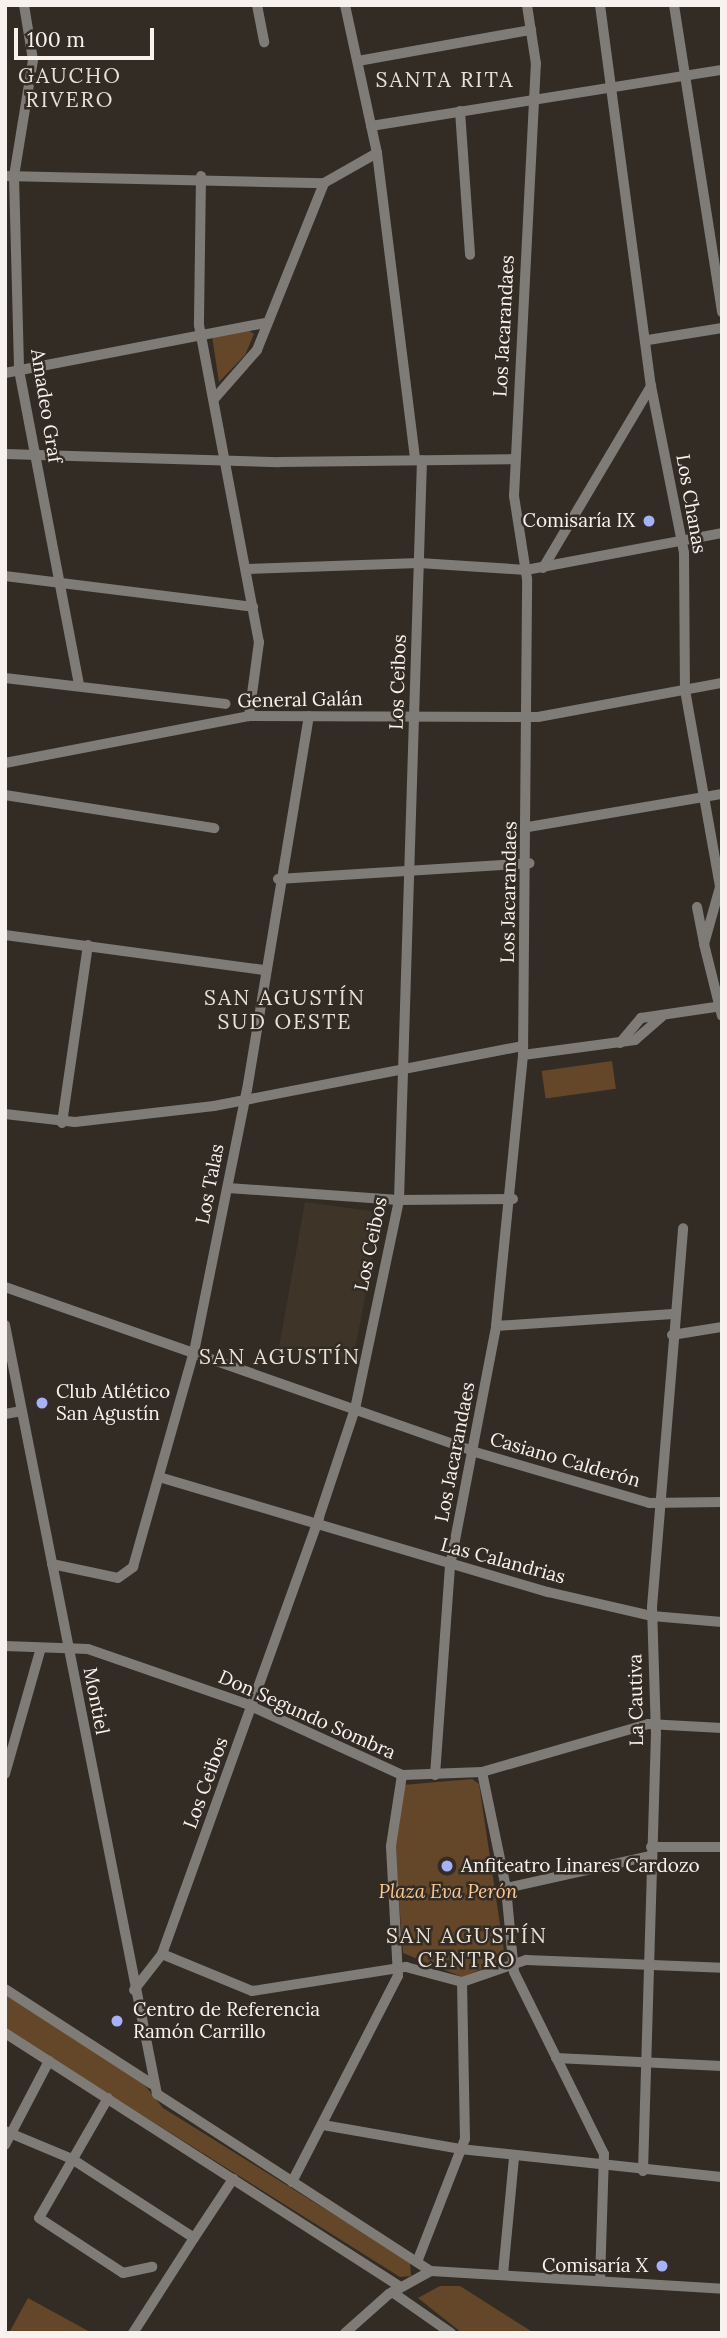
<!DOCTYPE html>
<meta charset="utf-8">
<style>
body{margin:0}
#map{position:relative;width:727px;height:2338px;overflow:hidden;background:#332c25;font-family:Lora,serif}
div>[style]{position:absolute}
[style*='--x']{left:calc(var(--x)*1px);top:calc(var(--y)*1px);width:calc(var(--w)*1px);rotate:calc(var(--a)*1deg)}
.built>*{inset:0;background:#3f3428}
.green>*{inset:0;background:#644728;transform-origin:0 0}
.minor>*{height:10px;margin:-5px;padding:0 5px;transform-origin:5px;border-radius:5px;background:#7f7b77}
.dots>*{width:19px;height:19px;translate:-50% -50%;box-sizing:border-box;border:4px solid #332c25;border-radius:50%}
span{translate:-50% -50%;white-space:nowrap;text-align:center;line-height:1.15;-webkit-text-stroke:5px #332c25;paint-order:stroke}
.street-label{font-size:19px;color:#f7f2ed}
.poi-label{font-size:19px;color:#f7f2ed}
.right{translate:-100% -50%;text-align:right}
.left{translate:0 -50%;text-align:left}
.park-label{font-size:19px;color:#fcc893;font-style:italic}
.neighbourhood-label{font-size:21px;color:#e9e0d6;letter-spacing:2px}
.frame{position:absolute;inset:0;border:7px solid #f7f2ed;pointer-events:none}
.scale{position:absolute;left:14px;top:28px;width:140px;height:32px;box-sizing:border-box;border:4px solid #f7f2ed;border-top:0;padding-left:9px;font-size:21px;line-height:24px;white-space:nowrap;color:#f7f2ed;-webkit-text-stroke:5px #332c25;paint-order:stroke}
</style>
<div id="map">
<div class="built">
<i style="clip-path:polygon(305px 1202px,370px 1211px,380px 1220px,353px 1360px,279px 1347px)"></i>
</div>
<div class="green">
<i style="clip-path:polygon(248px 330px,254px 334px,245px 355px,219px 382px,212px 336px)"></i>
<i style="left:612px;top:1061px;width:28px;height:71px;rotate:82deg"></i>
<i style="clip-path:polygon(472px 1779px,479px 1784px,504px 1951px,499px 1962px,462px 1977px,403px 1953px,395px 1847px,403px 1785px)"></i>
<i style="clip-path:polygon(5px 1995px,143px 2083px,163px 2108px,410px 2262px,411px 2276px,400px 2277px,5px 2029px)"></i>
<i style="clip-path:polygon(440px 2286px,460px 2286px,534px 2333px,462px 2333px,418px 2298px)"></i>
<i style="clip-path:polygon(28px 2298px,92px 2333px,9px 2333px)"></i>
</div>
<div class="minor">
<i style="--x:24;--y:5;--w:56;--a:80.7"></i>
<i style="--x:33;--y:60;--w:118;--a:99.3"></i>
<i style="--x:14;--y:176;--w:194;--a:88.5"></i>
<i style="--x:19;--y:370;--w:321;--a:79.2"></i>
<i style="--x:257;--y:5;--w:38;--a:79"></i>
<i style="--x:345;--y:5;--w:151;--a:77.8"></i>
<i style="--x:377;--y:153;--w:309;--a:82.9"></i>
<i style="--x:600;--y:5;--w:384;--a:82.4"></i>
<i style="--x:651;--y:386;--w:170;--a:78.8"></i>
<i style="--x:684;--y:553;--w:137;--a:89.6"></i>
<i style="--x:685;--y:690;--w:200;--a:79.9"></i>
<i style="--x:720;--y:887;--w:59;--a:105.7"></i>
<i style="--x:704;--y:944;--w:74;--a:76"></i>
<i style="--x:674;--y:5;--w:311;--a:81.1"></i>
<i style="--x:358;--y:61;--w:176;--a:-10.2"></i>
<i style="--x:460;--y:111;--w:144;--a:86"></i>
<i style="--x:371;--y:126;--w:355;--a:-9.1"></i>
<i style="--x:5;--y:176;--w:319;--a:1.3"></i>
<i style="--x:201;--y:176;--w:149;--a:90.8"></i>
<i style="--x:199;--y:325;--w:323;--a:79.3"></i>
<i style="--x:259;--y:642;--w:75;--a:97.7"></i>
<i style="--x:648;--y:340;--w:75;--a:-9.2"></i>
<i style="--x:5;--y:373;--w:264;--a:-10.9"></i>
<i style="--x:215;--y:398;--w:64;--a:-48.8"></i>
<i style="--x:257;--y:350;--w:180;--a:-68.1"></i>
<i style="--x:324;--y:183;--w:61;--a:-29.5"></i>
<i style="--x:5;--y:454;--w:274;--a:1.7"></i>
<i style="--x:279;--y:462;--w:236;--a:-0.7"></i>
<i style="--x:543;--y:568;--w:212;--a:-59.3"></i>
<i style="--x:246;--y:569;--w:173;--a:-2"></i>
<i style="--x:419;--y:563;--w:107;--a:3.7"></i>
<i style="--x:526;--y:570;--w:199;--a:-10.7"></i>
<i style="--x:5;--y:576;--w:250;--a:7.1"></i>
<i style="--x:5;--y:678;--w:222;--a:6.7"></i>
<i style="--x:5;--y:763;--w:248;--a:-10.9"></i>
<i style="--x:249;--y:716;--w:289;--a:0.2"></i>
<i style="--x:538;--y:717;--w:187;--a:-10.5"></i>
<i style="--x:5;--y:795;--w:212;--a:9"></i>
<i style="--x:528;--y:827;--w:197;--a:-9.7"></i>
<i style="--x:278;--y:879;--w:252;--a:-3.6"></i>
<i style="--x:697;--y:907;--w:38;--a:79"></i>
<i style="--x:5;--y:935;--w:261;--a:7.7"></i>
<i style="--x:620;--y:1043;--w:33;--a:-50"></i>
<i style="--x:641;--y:1018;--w:82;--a:-8.4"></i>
<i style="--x:523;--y:1055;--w:113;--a:-7.6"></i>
<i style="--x:635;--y:1040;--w:35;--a:-41"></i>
<i style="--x:5;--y:1114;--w:70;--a:6.5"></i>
<i style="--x:75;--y:1122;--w:140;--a:-6.6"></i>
<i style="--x:214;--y:1106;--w:315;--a:-11"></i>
<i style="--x:62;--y:1123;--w:180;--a:-81.7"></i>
<i style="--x:228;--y:1188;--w:171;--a:4"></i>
<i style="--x:399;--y:1200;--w:114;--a:-0.5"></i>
<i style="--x:5;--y:1287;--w:498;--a:19.3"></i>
<i style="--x:475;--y:1452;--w:181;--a:16.3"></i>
<i style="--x:649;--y:1503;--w:73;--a:-0.8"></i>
<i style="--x:5;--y:1325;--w:784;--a:78.82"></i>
<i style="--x:157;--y:2094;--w:326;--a:32.9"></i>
<i style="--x:431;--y:2271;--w:292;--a:3.5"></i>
<i style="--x:496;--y:1326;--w:177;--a:-3.9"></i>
<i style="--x:672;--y:1335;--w:51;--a:-9.1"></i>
<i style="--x:5;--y:1414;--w:17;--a:-10"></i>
<i style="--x:159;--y:1477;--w:406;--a:16.5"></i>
<i style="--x:548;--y:1592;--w:107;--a:13"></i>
<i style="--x:652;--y:1616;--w:70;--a:4.9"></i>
<i style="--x:52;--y:1564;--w:67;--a:12"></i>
<i style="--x:118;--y:1578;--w:19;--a:-36"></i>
<i style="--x:133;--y:1567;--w:223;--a:-74.2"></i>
<i style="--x:194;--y:1352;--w:267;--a:-78.6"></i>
<i style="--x:247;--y:1090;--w:379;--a:-80.6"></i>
<i style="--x:5;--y:1646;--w:83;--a:2.1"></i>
<i style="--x:88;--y:1649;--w:165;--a:19.1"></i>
<i style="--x:244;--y:1703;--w:174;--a:24.5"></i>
<i style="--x:402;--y:1775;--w:80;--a:-2.1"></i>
<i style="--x:482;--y:1772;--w:173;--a:-16.1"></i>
<i style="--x:648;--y:1724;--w:74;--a:3.1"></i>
<i style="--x:482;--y:1772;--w:118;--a:78.3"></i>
<i style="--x:506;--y:1888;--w:84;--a:84.6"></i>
<i style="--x:514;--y:1972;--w:203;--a:63.7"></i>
<i style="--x:604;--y:2154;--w:127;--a:91.8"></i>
<i style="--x:5;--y:1774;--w:128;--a:-74.1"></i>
<i style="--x:435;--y:1775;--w:210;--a:-85.9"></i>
<i style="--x:450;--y:1566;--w:244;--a:-79.1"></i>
<i style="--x:496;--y:1326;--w:272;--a:-84.3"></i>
<i style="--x:523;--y:1055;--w:476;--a:-89.5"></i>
<i style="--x:527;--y:579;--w:84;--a:-98.9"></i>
<i style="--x:514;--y:496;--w:433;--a:-87.1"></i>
<i style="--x:536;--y:64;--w:60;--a:-98.7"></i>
<i style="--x:651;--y:1847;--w:71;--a:0"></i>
<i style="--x:506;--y:1888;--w:148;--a:-12.5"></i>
<i style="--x:162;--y:1954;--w:97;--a:22.3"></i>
<i style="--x:252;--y:1991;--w:156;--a:-8.9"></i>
<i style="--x:406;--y:1967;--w:58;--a:15"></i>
<i style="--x:462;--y:1982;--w:68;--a:-19"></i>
<i style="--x:526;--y:1960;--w:196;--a:2.3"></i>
<i style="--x:5;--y:1989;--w:175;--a:32.9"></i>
<i style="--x:134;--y:1990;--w:46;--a:-52.1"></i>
<i style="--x:162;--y:1954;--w:464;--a:-70.2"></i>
<i style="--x:319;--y:1517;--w:114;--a:-71.6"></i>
<i style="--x:355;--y:1409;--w:214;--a:-78.1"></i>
<i style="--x:399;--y:1200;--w:740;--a:-88.22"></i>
<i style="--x:5;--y:2033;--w:470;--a:32.7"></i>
<i style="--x:556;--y:2058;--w:166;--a:2.8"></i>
<i style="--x:108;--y:2098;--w:138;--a:119.9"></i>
<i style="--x:39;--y:2218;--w:100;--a:33.2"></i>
<i style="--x:123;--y:2273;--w:30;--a:-12"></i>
<i style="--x:323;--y:2125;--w:139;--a:9.9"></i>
<i style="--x:460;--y:2149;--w:263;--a:6.1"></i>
<i style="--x:5;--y:2131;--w:73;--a:22.7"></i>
<i style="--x:72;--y:2159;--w:145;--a:32.9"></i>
<i style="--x:194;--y:2238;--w:71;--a:-56.5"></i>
<i style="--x:5;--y:2145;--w:95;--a:-62.4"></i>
<i style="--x:643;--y:2171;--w:437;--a:-88.3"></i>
<i style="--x:656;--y:1734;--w:127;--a:-91.8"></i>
<i style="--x:652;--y:1607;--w:380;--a:-85.3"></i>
<i style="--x:292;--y:2182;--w:232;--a:-62.8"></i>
<i style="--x:398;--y:1976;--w:130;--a:-93.1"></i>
<i style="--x:391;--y:1846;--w:72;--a:-81.2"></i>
<i style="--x:417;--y:2262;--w:132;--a:-68.7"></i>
<i style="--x:465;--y:2139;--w:157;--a:-91.1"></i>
<i style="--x:503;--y:2274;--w:118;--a:-84.6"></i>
<i style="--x:392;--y:2292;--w:72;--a:34.8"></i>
<i style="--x:133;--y:2333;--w:113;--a:-57.3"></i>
<i style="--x:345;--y:2333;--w:59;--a:-41.6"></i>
<i style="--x:389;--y:2294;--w:48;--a:-28.7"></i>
</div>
<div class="dots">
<i style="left:649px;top:521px;background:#a5b1fc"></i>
<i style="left:42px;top:1403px;background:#a5b1fc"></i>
<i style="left:447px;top:1866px;background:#a5b1fc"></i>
<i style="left:117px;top:2021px;background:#a5b1fc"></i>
<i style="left:662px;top:2266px;background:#a5b1fc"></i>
</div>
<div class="street-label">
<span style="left:504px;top:326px;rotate:-87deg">Los Jacarandaes</span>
<span style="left:46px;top:406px;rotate:81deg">Amadeo Graf</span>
<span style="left:691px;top:504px;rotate:80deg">Los Chanas</span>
<span style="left:398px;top:682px;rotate:-88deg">Los Ceibos</span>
<span style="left:300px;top:700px;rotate:-1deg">General Galán</span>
<span style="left:509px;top:892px;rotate:-89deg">Los Jacarandaes</span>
<span style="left:210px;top:1184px;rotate:-79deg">Los Talas</span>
<span style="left:371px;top:1244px;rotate:-78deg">Los Ceibos</span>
<span style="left:455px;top:1452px;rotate:-79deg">Los Jacarandaes</span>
<span style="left:565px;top:1460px;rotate:16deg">Casiano Calderón</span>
<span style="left:503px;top:1561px;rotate:15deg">Las Calandrias</span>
<span style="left:636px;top:1700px;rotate:-91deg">La Cautiva</span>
<span style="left:96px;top:1701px;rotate:79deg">Montiel</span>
<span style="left:307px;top:1715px;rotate:24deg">Don Segundo Sombra</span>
<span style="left:206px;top:1783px;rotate:-70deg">Los Ceibos</span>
</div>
<div class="poi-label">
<span class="right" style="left:635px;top:521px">Comisaría IX</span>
<span class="left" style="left:56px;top:1403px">Club Atlético<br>San Agustín</span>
<span class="left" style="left:461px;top:1866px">Anfiteatro Linares Cardozo</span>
<span class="left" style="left:133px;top:2021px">Centro de Referencia<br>Ramón Carrillo</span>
<span class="right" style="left:648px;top:2266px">Comisaría X</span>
</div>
<div class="park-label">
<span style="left:448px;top:1892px">Plaza Eva Perón</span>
</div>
<div class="neighbourhood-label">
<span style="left:70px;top:88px">GAUCHO<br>RIVERO</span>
<span style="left:445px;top:80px">SANTA RITA</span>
<span style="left:285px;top:1010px">SAN AGUSTÍN<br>SUD OESTE</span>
<span style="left:280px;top:1357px">SAN AGUSTÍN</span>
<span style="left:467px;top:1948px">SAN AGUSTÍN<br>CENTRO</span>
</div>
<div class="frame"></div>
<div class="scale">100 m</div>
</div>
